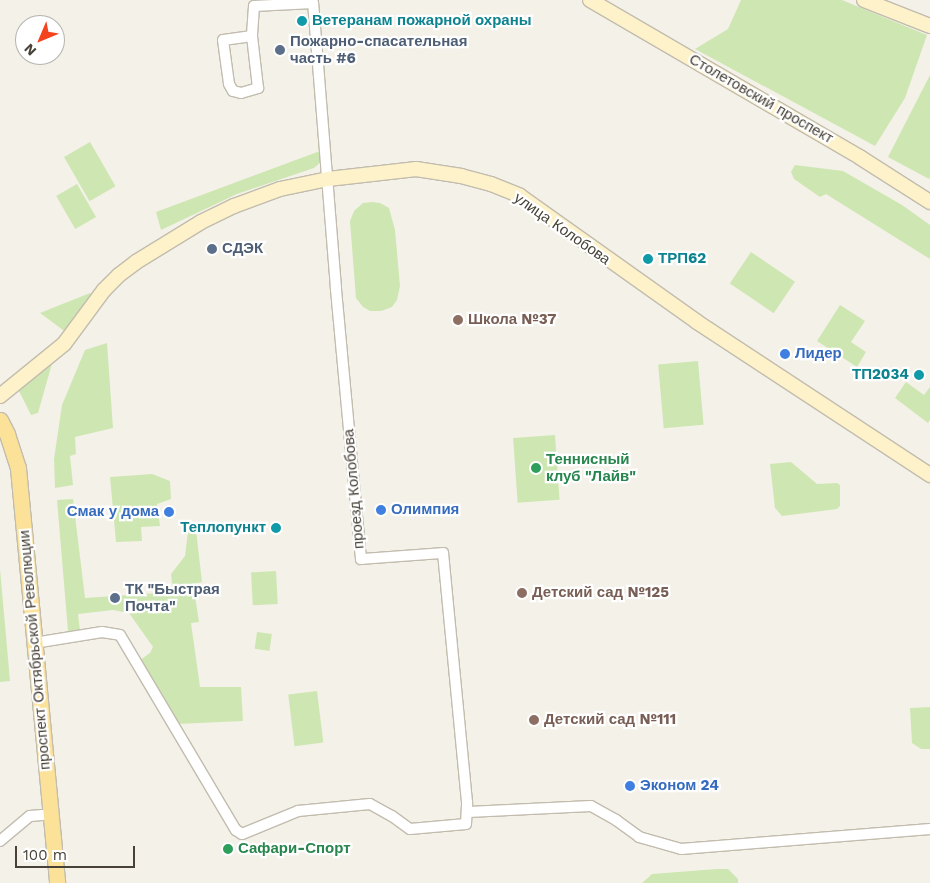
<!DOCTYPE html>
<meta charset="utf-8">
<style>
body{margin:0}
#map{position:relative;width:930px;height:883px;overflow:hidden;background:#f4f1e8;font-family:"Work Sans",sans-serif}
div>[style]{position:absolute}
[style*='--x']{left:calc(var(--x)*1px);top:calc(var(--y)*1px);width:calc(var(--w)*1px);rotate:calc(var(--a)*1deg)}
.green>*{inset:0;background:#cee7b2;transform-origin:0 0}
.roads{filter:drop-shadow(1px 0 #c2bcae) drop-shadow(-1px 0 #c2bcae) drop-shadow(0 1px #c2bcae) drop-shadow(0 -1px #c2bcae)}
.street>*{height:10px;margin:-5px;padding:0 5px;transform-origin:5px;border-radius:5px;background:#fff}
.secondary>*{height:14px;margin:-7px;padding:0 7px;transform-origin:7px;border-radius:7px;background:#fdf2c9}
.primary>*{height:15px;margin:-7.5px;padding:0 7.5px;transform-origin:7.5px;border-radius:7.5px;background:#fce299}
.dots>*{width:14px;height:14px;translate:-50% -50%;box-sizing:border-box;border:2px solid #fff;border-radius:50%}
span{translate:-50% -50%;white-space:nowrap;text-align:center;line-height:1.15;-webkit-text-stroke:4.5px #fff;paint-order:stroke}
.culture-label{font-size:15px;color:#0d838f;font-weight:700}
.left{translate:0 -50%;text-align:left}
.right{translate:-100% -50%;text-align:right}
.service-label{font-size:15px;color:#4e5e75;font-weight:700}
.street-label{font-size:15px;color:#474137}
.education-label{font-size:15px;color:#785e54;font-weight:700}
.shop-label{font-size:15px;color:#366cbe;font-weight:700}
.leisure-label{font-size:15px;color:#27864d;font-weight:700}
.north{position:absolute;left:15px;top:15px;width:50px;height:50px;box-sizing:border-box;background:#fff;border:1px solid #b5b3af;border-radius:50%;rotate:225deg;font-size:14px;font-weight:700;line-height:20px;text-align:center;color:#474137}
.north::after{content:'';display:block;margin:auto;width:18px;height:22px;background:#f5431e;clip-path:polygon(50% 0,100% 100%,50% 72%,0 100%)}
.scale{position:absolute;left:15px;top:846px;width:120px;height:22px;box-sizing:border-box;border:2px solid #474137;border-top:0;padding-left:6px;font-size:15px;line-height:18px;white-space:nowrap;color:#474137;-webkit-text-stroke:4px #fff;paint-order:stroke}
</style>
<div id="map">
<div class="green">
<i style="clip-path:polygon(741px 0,842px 0,927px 35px,905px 98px,875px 146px,695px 49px,728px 29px)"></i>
<i style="clip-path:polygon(930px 75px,930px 177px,929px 179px,888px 157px)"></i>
<i style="left:90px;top:142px;width:51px;height:30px;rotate:60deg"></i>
<i style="clip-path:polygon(320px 151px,322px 161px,314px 168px,237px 194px,161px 230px,156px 212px)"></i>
<i style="clip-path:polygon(795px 165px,843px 171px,902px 205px,930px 225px,930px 259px,826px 194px,820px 197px,794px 179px,791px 172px)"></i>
<i style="left:77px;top:184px;width:38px;height:24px;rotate:60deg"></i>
<i style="clip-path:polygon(372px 202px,380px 203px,389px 208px,395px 230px,400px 286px,397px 300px,392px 307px,381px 311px,370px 311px,363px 307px,356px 298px,350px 221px,354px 211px,363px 203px)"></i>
<i style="left:751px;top:252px;width:53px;height:38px;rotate:34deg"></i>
<i style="clip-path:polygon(90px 293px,94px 298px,67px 333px,40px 313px)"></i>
<i style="clip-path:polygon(840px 305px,865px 321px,851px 342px,866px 352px,857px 367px,817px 341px)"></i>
<i style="clip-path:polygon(107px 343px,113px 428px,75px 437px,76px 454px,70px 456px,73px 485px,55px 488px,54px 459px,62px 405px,85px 350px)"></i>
<i style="clip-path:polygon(53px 360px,38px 413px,31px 415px,18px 389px)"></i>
<i style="left:698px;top:361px;width:64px;height:40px;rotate:85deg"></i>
<i style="clip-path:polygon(906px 382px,924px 395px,930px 387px,930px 420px,928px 423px,895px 398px)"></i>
<i style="left:555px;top:435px;width:65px;height:42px;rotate:86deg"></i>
<i style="clip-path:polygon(791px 462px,817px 484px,837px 483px,840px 485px,840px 506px,837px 509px,782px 516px,775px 508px,770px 464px)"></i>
<i style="clip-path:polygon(152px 474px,170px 481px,171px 499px,157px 504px,160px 526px,141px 527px,142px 541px,116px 542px,110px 477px)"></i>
<i style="clip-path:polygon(73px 499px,85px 598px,173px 592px,171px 574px,185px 556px,188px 531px,196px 530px,202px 582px,193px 584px,199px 622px,191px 623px,200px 687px,241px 687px,243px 721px,177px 724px,139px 661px,150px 653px,153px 647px,129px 613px,113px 610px,78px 614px,80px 631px,68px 631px,57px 500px)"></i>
<i style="clip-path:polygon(0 569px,10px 681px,0 682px)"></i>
<i style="left:276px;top:571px;width:33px;height:25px;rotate:87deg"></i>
<i style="left:257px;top:632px;width:15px;height:17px;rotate:8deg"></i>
<i style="left:317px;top:691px;width:52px;height:29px;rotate:83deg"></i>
<i style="clip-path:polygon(930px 707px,930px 749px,921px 749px,912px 743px,910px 708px)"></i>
<i style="clip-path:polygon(717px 869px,728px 869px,738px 879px,738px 883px,642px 883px,652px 874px)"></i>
</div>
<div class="roads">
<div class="street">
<i style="--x:34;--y:643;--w:69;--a:-9.2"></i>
<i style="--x:102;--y:632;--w:18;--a:9"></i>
<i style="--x:120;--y:635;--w:227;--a:59.3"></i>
<i style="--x:236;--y:830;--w:7;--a:34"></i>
<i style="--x:242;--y:834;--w:61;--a:-22.3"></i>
<i style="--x:298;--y:811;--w:72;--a:-5.6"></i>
<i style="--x:370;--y:804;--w:25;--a:29"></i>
<i style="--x:392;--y:816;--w:22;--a:36"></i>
<i style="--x:410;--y:829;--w:56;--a:-5.1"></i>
<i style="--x:466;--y:824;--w:22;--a:-87"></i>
<i style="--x:467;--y:802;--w:250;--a:-95.5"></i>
<i style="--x:443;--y:553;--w:82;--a:175.8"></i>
<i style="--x:361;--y:559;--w:272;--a:-95.3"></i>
<i style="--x:336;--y:288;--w:286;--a:-94.6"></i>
<i style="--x:313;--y:3;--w:59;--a:177.1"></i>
<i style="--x:254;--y:6;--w:30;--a:94"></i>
<i style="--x:252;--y:36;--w:29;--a:172"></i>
<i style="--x:223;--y:40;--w:44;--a:82.2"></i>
<i style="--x:229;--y:84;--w:8;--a:60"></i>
<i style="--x:233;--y:91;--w:8;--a:14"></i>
<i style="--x:241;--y:93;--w:18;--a:-16"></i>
<i style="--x:258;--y:88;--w:52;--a:-96.6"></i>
<i style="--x:468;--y:812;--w:123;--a:-2.8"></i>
<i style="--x:591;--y:806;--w:29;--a:29"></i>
<i style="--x:616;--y:820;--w:29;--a:36"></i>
<i style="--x:639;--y:837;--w:44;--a:15.9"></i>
<i style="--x:681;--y:849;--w:250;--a:-4.6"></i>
<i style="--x:0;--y:841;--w:39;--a:-40"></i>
<i style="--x:30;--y:816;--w:21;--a:-5"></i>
</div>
<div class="secondary">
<i style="--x:590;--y:0;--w:314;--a:30.2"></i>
<i style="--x:861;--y:158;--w:82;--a:32.5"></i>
<i style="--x:864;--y:0;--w:71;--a:21.5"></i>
<i style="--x:0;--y:396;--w:82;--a:-39.1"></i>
<i style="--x:64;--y:344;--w:67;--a:-53.5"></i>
<i style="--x:104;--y:290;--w:21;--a:-45"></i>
<i style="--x:119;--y:275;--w:21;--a:-37"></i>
<i style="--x:136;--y:262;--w:76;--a:-31.6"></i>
<i style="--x:201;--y:222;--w:37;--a:-26"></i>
<i style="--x:234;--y:206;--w:49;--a:-20.3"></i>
<i style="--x:280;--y:189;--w:49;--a:-11.8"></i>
<i style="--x:328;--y:179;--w:89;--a:-6.5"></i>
<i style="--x:416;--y:169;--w:46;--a:8.8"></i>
<i style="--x:461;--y:176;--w:31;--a:15"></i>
<i style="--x:491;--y:184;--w:31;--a:22"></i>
<i style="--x:520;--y:196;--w:217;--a:35.4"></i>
<i style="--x:697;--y:322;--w:279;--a:33.3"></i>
</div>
<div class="primary">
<i style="--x:0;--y:420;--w:16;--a:63"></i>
<i style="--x:7;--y:434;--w:36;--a:72"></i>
<i style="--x:18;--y:468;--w:417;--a:84.6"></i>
</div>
</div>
<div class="dots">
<i style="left:302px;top:21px;background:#0f9aa8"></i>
<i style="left:280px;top:50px;background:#5c6f8a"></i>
<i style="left:212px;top:249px;background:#5c6f8a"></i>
<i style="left:648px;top:259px;background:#0f9aa8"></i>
<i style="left:458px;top:320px;background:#8d6e63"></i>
<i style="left:785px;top:354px;background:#3f7fe0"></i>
<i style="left:919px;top:375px;background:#0f9aa8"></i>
<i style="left:536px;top:468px;background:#2e9e5b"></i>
<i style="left:381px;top:510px;background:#3f7fe0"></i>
<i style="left:169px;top:512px;background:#3f7fe0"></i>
<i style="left:276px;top:528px;background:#0f9aa8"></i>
<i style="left:522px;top:593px;background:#8d6e63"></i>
<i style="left:115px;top:598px;background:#5c6f8a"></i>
<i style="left:534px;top:720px;background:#8d6e63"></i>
<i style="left:630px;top:786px;background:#3f7fe0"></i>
<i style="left:228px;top:849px;background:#2e9e5b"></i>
</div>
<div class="culture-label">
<span class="left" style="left:312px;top:21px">Ветеранам пожарной охраны</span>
<span class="left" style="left:658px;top:259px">ТРП62</span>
<span class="right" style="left:909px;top:375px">ТП2034</span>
<span class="right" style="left:266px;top:528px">Теплопункт</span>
</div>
<div class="service-label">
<span class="left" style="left:290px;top:50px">Пожарно-спасательная<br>часть #6</span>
<span class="left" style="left:222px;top:249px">СДЭК</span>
<span class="left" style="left:125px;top:598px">ТК "Быстрая<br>Почта"</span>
</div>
<div class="street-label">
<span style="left:761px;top:99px;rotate:30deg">Столетовский проспект</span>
<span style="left:562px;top:229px;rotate:35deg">улица Колобова</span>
<span style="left:354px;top:489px;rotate:-95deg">проезд Колобова</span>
<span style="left:35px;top:650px;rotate:-95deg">проспект Октябрьской Революции</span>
</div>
<div class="education-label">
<span class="left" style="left:468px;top:320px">Школа №37</span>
<span class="left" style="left:532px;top:593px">Детский сад №125</span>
<span class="left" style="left:544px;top:720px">Детский сад №111</span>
</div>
<div class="shop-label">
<span class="left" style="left:795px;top:354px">Лидер</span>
<span class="left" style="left:391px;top:510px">Олимпия</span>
<span class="right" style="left:159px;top:512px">Смак у дома</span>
<span class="left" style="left:640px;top:786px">Эконом 24</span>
</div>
<div class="leisure-label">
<span class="left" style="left:546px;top:468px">Теннисный<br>клуб "Лайв"</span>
<span class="left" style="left:238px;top:849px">Сафари-Спорт</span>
</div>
<div class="north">N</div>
<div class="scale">100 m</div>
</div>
